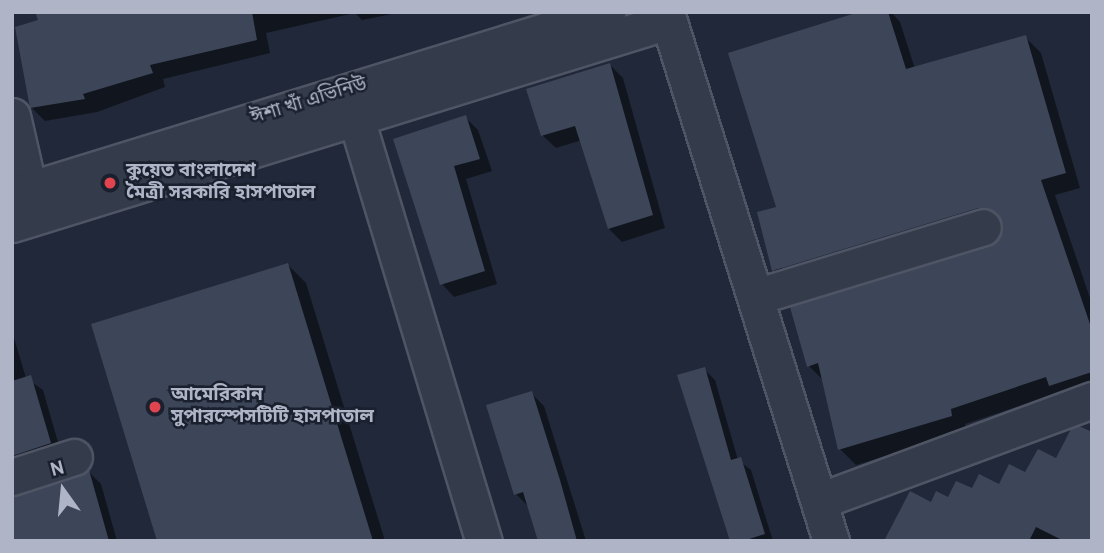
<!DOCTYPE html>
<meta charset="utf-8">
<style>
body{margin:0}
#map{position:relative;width:1104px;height:553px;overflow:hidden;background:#212839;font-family:Overpass,"Noto Sans Bengali",sans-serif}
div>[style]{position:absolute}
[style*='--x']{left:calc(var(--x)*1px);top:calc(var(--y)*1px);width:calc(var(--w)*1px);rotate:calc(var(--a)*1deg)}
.shadow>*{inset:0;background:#0007}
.building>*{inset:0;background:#3d4659}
.roads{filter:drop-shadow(2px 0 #4f5564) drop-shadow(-2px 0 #4f5564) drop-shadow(0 2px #4f5564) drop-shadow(0 -2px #4f5564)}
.minor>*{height:35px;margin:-17.5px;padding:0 17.5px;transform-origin:17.5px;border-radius:17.5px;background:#343b4a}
.dots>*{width:19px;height:19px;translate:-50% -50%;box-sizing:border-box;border:4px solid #1a202e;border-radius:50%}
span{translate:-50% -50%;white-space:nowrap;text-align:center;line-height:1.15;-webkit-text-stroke:5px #1a202e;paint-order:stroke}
.street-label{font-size:19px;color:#afb5c6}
.poi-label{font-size:19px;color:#afb5c6;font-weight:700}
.left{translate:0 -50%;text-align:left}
.frame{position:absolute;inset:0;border:14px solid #afb5c6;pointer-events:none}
.north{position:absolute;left:28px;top:455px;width:70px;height:70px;-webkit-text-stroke:5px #1a202e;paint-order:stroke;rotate:345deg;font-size:19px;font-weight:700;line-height:28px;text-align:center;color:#afb5c6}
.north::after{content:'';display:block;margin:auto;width:24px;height:32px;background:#afb5c6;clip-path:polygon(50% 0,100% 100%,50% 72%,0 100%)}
</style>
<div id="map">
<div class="shadow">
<i style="clip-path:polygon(93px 12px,402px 12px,362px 20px,355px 13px,266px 33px,270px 53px,163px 79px,165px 87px,97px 112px,45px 121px,32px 108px)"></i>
<i style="clip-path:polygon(evenodd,865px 12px,891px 12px,900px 22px,915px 69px,1025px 37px,1041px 53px,1080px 188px,1055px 195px,1092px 304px,1092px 392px,1066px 401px,1059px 393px,965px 424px,967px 431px,856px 465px,840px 449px,824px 381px,809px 366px,1000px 241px,1003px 225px,789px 285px,774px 270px,778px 208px,865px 12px,985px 204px,986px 207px,782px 269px,782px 266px,985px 204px)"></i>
<i style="clip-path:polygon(610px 65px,623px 78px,665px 228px,622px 242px,609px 229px,582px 140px,556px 148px,542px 135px)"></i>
<i style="clip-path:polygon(465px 117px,478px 130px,492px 171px,466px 179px,497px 284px,454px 297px,442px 284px,395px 140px)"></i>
<i style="clip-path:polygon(288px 265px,306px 283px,385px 541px,159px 541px)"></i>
<i style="clip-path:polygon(12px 331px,26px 378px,43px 390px,62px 456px,12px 474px)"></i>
<i style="clip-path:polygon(704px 369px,715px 380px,738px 460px,751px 470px,773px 541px,732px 541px)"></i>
<i style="clip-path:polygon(531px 393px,544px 406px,586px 541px,540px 541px,529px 507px,516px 494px)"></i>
<i style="clip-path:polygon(1057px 461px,1092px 541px,888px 541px,932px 504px,999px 486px)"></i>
<i style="clip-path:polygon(89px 472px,101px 484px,117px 541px,12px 541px,12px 496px)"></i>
</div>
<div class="building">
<i style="clip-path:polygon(58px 12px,252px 12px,257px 40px,150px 65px,153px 73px,83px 94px,85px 99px,30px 108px,15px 27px,38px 20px,36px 14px)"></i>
<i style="clip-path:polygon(859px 12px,888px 12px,906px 69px,1026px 35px,1066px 173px,1041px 180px,1092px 330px,1092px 372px,1049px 386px,1046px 377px,951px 409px,952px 416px,838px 450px,818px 363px,807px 367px,790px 307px,989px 246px,1003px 231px,997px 213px,978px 208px,772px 271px,757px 212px,776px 207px,728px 53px)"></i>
<i style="clip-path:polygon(610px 63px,653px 215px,608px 229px,575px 126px,541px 136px,526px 89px)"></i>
<i style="clip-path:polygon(466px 115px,480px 159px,454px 166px,485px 271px,440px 285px,393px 139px)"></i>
<i style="clip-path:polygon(288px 263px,373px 541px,157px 541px,91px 324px)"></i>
<i style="clip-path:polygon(705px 367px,731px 460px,741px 457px,765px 534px,743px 541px,730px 541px,677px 375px)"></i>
<i style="clip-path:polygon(31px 375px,51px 443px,12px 456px,12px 381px)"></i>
<i style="clip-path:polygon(532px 391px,560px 480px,577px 541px,538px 541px,523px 492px,514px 495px,486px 405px)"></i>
<i style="clip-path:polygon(1079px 426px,1092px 432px,1092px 541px,1064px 541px,1036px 527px,1029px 541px,884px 541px,910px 491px,931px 502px,936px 491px,948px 497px,956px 481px,972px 488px,979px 474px,999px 484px,1009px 464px,1025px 472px,1038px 449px,1056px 458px,1071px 429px)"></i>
<i style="clip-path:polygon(89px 470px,109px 541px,12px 541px,12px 497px)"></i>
</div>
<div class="roads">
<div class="minor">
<i style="--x:666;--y:12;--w:554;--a:72.68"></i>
<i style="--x:349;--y:95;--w:466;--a:73.2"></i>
<i style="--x:12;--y:116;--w:98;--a:77.1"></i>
<i style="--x:12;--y:195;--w:623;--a:-17.1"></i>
<i style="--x:12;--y:224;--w:687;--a:-17.19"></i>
<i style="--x:758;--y:296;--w:235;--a:-17"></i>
<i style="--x:12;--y:477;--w:65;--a:-17.9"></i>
<i style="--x:819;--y:501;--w:291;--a:-20.3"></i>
</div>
</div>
<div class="dots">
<i style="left:110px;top:183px;background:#e0444e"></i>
<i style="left:155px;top:407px;background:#e0444e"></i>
</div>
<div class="street-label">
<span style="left:309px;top:102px;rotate:-17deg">ঈশা খাঁ এভিনিউ</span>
</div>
<div class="poi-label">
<span class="left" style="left:126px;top:183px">কুয়েত বাংলাদেশ<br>মৈত্রী সরকারি হাসপাতাল</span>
<span class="left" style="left:171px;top:407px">আমেরিকান<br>সুপারস্পেসটিটি হাসপাতাল</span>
</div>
<div class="frame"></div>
<div class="north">N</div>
</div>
